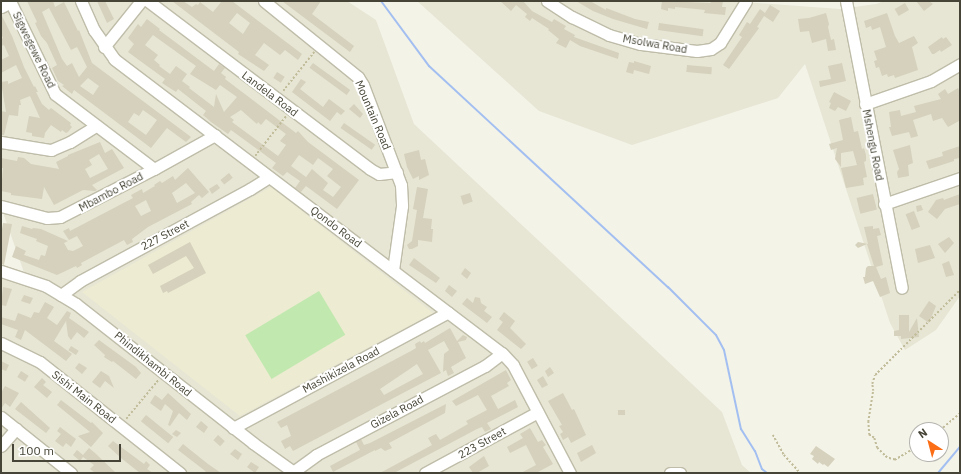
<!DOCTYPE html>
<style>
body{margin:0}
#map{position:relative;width:961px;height:474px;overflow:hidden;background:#f3f3e7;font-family:"IBM Plex Sans",sans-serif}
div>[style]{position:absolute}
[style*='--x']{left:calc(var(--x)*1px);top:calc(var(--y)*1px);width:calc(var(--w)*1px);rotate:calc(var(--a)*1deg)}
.residential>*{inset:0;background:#e7e6d5}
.education>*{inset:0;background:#edebd1}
.green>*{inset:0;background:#c1e8af;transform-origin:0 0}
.stream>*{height:2px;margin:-1px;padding:0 1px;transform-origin:1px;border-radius:1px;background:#a3bff1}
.building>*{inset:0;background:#d5d1bc;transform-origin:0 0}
.path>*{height:1.5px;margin-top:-0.75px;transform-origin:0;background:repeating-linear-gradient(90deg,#c1bc9a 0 2px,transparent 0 4px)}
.roads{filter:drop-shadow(1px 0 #bfbda9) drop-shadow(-1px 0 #bfbda9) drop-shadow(0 1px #bfbda9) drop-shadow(0 -1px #bfbda9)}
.minor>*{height:11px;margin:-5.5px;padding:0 5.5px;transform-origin:5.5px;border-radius:5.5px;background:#fff}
span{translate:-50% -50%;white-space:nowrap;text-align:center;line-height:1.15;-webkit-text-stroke:4px #fff;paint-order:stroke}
.street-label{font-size:11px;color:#464436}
.frame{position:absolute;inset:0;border:2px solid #464436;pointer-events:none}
.north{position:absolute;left:909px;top:422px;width:40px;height:40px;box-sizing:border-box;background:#fff;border:1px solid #b5b4af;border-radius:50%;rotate:324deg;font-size:11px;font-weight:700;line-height:16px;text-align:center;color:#464436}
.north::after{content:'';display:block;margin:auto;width:14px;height:18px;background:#fb6e16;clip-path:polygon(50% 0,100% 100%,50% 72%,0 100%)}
.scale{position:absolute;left:12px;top:444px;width:109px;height:18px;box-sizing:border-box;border:2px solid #464436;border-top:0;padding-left:5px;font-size:12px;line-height:14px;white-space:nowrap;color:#464436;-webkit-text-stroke:3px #fff;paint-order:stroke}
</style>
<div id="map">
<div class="residential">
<i style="clip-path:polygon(1px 1px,347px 1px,376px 20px,414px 124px,722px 412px,742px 465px,751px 473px,1px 473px,1px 279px,26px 278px,1px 207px)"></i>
<i style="clip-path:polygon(417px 1px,731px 1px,840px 9px,876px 4px,884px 1px,960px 1px,960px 296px,936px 330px,905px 350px,890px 323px,805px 64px,778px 98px,632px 145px,539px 111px)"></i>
</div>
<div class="education">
<i style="clip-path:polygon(271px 187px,433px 313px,240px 416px,82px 292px)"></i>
</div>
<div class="green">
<i style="left:319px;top:291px;width:51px;height:86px;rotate:59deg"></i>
</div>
<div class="stream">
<i style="--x:381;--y:1;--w:81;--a:53.6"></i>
<i style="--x:429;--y:66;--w:326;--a:42.8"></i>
<i style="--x:668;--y:287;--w:68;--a:45"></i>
<i style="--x:716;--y:335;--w:17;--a:62"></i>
<i style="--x:724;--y:350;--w:81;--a:77.9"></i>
<i style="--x:741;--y:429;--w:26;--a:58"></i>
<i style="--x:755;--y:451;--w:19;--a:69"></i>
<i style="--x:762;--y:469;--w:6;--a:39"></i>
<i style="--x:938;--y:473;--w:34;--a:-50"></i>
</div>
<div class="building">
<i style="clip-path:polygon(evenodd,27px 1px,53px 1px,55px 7px,64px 2px,78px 31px,79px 30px,92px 63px,191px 137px,186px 142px,167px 128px,151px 148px,74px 90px,72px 94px,62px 86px,64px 85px,58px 81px,52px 68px,57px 65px,47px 43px,41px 36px,35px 23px,37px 22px,27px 1px,49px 8px,71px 50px,77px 47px,87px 67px,79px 77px,72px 63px,67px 66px,62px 59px,42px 12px,49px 8px,27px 1px,88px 78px,99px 86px,93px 95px,80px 86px,88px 78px,27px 1px,143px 110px,157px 120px,146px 135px,128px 122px,134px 113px,139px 116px,143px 110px)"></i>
<i style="clip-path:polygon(97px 1px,105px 1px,114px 19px,107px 23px)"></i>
<i style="clip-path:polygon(evenodd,172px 1px,183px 1px,192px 7px,196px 4px,198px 5px,200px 2px,213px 12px,222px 1px,232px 1px,302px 54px,298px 60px,285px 50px,280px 55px,264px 43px,255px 55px,269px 65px,264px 71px,238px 54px,239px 52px,172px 1px,237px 13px,250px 23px,243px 34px,229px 23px,237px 13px)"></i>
<i style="clip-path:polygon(282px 1px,321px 1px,312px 14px,354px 46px,350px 52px)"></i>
<i style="clip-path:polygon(500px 1px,523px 1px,532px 11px,552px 22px,554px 19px,566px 26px,564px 29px,575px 35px,574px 37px,619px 53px,618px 59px,580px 46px,570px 40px,566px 48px,556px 43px,559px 39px,548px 30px,549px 29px,532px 18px,530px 21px,525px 17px,527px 14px,516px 5px,511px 11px)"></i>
<i style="clip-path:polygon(576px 1px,590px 1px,606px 10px,606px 8px,635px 19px,649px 22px,647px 29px,613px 19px,593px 11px)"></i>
<i style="clip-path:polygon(662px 1px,710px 3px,713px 1px,723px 1px,722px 7px,726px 7px,725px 15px,704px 13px,705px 10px,696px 9px,675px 7px,675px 9px,668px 8px,668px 11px,661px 9px)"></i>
<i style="clip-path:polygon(916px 1px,929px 1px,933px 4px,924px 11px)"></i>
<i style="left:905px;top:3px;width:8px;height:12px;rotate:60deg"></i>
<i style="clip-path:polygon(770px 5px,780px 11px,773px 22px,764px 16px,757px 27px,759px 28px,729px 69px,723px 65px,742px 37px,739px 35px,747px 22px,750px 24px,760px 9px,765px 13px)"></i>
<i style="clip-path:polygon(826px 13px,829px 24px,828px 27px,831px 40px,834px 39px,836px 50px,828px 51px,826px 39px,812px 43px,809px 31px,800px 32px,798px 19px,809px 18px)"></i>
<i style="clip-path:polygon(887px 13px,895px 36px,899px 43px,914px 36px,918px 43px,912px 47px,918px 70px,895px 78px,894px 75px,888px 77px,887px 74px,882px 76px,879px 67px,876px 68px,874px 61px,877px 60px,874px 51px,886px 47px,880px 27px,872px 30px,871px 26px,866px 28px,864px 21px)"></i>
<i style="clip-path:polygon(1px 14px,12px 36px,24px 67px,34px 87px,35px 86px,38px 92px,36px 92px,42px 104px,49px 110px,51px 108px,71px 123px,70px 125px,72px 127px,68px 132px,66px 133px,62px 130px,61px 132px,51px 125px,45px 133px,44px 138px,32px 136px,32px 133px,26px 132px,29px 116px,40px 118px,30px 96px,20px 100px,21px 105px,19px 105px,18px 116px,9px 115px,4px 135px,1px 135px,1px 111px,6px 112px,1px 82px,8px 81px,8px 84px,22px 78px,16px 65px,1px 73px,1px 60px,9px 56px,4px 45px,1px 46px,1px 39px,3px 38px,1px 34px)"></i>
<i style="clip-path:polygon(evenodd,147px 19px,160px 29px,159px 30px,214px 71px,219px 64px,225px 68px,221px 73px,226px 77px,225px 79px,296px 133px,298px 131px,308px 142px,359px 180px,337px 209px,306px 186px,301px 192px,295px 188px,300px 181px,287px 172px,283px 176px,272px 168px,276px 163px,231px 130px,228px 134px,211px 122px,203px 115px,206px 111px,178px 89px,176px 92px,162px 83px,165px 79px,128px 52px,134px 44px,128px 38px,138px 24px,141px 27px,147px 19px,153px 35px,196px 66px,190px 74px,216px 90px,220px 85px,237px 97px,224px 112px,216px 94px,214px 107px,189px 88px,190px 87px,182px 81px,187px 74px,176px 66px,170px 74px,159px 66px,160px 65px,154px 60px,158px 55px,145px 45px,153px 35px,147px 19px,241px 110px,257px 124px,258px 122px,261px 125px,266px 119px,286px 134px,280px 141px,286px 145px,278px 156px,232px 122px,234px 120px,230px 117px,241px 110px,147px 19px,299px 155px,313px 165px,318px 158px,333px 169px,327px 176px,341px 187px,333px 197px,323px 190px,328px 183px,312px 169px,306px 177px,291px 166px,299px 155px)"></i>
<i style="left:659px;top:23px;width:45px;height:7px;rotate:8deg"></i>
<i style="clip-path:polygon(942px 37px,943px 39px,946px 37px,952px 45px,941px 52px,940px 50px,934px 54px,932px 54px,928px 47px)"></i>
<i style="clip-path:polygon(634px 61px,651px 66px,649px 74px,634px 70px,633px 74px,626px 72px,629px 62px,634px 63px)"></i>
<i style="left:313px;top:63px;width:46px;height:6px;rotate:36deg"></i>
<i style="clip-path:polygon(842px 63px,846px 81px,820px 87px,819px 81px,831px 79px,828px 66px)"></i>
<i style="left:687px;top:65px;width:25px;height:7px;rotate:5deg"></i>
<i style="left:277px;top:72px;width:9px;height:7px;rotate:32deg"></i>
<i style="clip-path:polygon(301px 79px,306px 82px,300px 89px,323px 107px,329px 99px,345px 111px,341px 115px,337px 112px,330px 121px,292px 92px)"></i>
<i style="clip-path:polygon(958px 88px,960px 92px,959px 121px,948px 127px,942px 118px,933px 121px,931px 114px,913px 120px,918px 136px,911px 138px,909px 132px,892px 136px,889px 127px,891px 127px,889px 112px,900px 110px,901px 116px,916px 112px,914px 106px,941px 99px,938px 94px,945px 89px,948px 94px)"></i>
<i style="clip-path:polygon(834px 92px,851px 101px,846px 111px,838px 107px,835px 111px,829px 108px,831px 103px,829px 102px)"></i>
<i style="clip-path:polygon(354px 104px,363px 114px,360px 118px,349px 109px)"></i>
<i style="clip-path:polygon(851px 117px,854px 132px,858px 131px,862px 149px,864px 148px,866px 155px,866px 161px,864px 162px,867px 177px,863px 178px,864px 185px,846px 188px,841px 168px,857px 165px,853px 151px,841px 153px,841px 167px,835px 159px,837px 148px,831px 150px,829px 144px,843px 140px,839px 120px)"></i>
<i style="left:344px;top:123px;width:38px;height:6px;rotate:35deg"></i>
<i style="clip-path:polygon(evenodd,100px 142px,105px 153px,112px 149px,124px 168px,92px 185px,97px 190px,95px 191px,83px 190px,54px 205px,44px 187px,42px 199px,11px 195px,11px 193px,1px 191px,3px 168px,1px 168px,1px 158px,17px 161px,18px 157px,24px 158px,31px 164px,59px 169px,56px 162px,68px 156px,68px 155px,100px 142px,99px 154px,108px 169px,90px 178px,85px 169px,92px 165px,89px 160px,99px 154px)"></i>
<i style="clip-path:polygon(910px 145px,913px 163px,908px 165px,909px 176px,898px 178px,897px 172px,899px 169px,893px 150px)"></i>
<i style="clip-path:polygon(960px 146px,960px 158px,954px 159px,954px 161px,929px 169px,926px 161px,943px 156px,942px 152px)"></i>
<i style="clip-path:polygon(419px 150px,421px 160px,425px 159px,429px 175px,419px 180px,419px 176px,413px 179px,407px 167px,404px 154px)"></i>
<i style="clip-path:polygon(evenodd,188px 168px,209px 192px,202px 198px,199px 195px,191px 202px,192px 204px,148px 227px,132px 239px,133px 242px,127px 245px,124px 240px,81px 263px,82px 265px,77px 268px,76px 266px,57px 275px,12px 257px,16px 246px,26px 251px,24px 255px,39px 260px,41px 255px,45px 256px,48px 246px,36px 241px,37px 239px,20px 233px,22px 226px,32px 229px,33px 228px,41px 229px,68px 241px,64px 243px,68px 250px,73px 251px,83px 246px,77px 236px,69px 240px,63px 231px,69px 228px,70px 231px,133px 198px,131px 195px,142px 189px,143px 193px,155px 186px,154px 185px,160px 181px,162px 183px,173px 176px,175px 180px,188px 168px,186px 183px,195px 193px,177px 203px,172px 193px,186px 183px,188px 168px,146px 200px,151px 211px,141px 216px,135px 206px,146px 200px)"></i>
<i style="left:229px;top:173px;width:6px;height:11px;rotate:51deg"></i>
<i style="clip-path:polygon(217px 184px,220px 188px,212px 194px,209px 189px)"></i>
<i style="clip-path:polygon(417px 187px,428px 189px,423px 218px,432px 219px,431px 229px,433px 229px,432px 242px,418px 240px,418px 246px,412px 249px,409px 249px,407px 245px,412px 241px,417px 210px,413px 209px)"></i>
<i style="left:470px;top:193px;width:9px;height:10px;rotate:72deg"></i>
<i style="left:873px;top:194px;width:16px;height:17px;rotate:76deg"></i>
<i style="clip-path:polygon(960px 194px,960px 204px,945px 209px,937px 219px,928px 212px,936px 200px,943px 198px,944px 200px)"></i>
<i style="clip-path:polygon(921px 205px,923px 210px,917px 212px,916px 206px)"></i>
<i style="left:914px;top:211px;width:17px;height:9px;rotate:69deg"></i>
<i style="clip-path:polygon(3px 223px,12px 224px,4px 265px,1px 264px,1px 235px)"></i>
<i style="clip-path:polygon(873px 226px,873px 229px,879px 228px,881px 235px,877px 236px,883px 265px,876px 267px,881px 279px,886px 277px,890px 293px,880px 297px,873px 281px,865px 284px,863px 277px,865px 277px,866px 268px,868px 266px,874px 266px,867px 244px,858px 248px,855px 245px,858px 242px,868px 244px,864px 227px)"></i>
<i style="clip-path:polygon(949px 237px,954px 243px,945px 253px,938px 244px)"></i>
<i style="clip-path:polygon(190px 242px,206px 273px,168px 293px,167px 291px,163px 293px,160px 286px,194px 268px,186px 256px,153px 274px,148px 265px)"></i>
<i style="clip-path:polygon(930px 245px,935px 258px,918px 263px,915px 249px)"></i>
<i style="clip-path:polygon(414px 258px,440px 278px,436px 283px,409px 265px)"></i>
<i style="clip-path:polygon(949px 261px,954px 275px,946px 277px,942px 264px)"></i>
<i style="clip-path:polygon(465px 268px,471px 273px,467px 279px,461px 274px)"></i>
<i style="clip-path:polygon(449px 285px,457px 291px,452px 297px,445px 291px)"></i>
<i style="clip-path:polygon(3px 287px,12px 289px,6px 306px,1px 305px)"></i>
<i style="clip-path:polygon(24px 295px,33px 298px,30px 304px,21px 301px)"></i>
<i style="clip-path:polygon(475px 297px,480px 298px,481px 303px,487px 307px,484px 311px,492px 317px,487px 323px,462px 304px,467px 298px,473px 303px)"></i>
<i style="clip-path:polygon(929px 301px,936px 306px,929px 323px,919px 316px)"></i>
<i style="clip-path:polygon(45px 302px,54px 307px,47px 318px,57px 325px,67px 311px,71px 313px,69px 318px,89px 332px,84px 338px,77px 332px,71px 340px,68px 336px,66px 321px,54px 341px,72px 354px,66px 361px,25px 330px,21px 340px,15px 337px,18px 330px,1px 324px,1px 317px,15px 321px,18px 313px,31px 318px,34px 312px,39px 313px)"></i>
<i style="clip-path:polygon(504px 312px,515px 321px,510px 328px,526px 344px,521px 349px,497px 330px,503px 322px,499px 319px)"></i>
<i style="clip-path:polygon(899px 315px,909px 315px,909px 332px,917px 318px,919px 337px,901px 339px,901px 336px,894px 336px,894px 331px,899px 330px)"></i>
<i style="clip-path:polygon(evenodd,450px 328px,457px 341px,463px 335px,467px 337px,466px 340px,458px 342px,466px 358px,451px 367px,454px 373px,448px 376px,446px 370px,443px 372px,444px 354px,449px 350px,444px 341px,428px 350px,441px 373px,293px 451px,290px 446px,285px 449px,281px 441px,291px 436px,287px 425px,281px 428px,277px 422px,411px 351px,416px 348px,415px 344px,420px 341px,421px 343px,424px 341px,425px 343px,450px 328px,417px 364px,423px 374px,384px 395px,380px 389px,417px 364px)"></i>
<i style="clip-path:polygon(99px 340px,136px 367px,141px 373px,136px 379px,113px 361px,112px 362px,104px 357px,105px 355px,94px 345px)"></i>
<i style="left:71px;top:346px;width:9px;height:5px;rotate:32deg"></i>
<i style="left:533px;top:358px;width:9px;height:7px;rotate:58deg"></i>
<i style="clip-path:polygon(1px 361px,9px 365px,6px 371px,1px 369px)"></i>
<i style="clip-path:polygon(79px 363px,87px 368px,82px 374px,75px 368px)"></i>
<i style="clip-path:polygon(550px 367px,554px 373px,548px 377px,545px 371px)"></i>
<i style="clip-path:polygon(506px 370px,511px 380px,507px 383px,509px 386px,491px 396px,498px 409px,515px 400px,518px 407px,487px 423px,491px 429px,485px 432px,482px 427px,477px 429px,394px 473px,380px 473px,432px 445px,428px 438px,436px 434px,440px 440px,468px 424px,466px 421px,487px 410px,478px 395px,456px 406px,452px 401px)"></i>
<i style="left:21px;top:371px;width:9px;height:7px;rotate:32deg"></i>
<i style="clip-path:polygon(101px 371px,109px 376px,114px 388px,105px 381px,100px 388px,92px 382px)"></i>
<i style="clip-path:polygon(543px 376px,548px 385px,542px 388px,537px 380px)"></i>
<i style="clip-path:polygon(42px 378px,46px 382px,43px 385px,52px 392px,47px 398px,34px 387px)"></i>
<i style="clip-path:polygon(5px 386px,19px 393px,10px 407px,5px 403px,1px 409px,1px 393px)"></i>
<i style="clip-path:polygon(168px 393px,191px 414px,187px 420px,179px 413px,170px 426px,168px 425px,173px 411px,165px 404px,161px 411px,150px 403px,155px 395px,162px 400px)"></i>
<i style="clip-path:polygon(563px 393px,572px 410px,574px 409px,586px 435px,571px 443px,568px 437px,563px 440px,560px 434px,563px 432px,559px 426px,562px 425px,548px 401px)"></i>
<i style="clip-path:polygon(61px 400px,91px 423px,92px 422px,103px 433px,91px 447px,78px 436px,90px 432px,57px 405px)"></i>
<i style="clip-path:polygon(21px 402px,50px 428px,46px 433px,15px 409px)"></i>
<i style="clip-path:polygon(446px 404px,445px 413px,389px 443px,392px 448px,385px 451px,381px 448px,375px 451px,375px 450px,333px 472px,330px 466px,360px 450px,356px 442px,361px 439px,364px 445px,370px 443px)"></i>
<i style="left:618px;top:410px;width:7px;height:5px"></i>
<i style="left:146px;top:415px;width:35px;height:8px;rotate:39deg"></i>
<i style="clip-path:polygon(201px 421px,208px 427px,204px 433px,196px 427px)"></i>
<i style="clip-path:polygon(60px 427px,76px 439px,71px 447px,66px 443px,63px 447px,55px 441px,61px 434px,57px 431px)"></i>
<i style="clip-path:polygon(530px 428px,538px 442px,542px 440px,546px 445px,543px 447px,553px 464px,536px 473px,521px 473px,536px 465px,526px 445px,510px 453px,507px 447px,523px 438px,520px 434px)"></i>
<i style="clip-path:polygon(176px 430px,181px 433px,177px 437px,172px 434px)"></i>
<i style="left:218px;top:435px;width:9px;height:7px;rotate:41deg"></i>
<i style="clip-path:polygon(113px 441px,144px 464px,146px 461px,150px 465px,147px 469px,153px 473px,140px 473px,121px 458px,108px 446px)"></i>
<i style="clip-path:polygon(183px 444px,208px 464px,221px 473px,207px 473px,204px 470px,178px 450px)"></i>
<i style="clip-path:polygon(592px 445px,596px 453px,581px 462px,577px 453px)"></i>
<i style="clip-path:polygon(816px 446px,835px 459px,828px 467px,824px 464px,823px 465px,819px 462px,818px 464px,812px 459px,814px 456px,810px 454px)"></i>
<i style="clip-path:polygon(89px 448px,95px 453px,116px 473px,95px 473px,90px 469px,94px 465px,83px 457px,80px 461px,73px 455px,77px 450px,83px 455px)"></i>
<i style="clip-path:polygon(235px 449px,242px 454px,238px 460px,230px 454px)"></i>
<i style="clip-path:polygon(484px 456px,489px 466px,477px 473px,473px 473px,469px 467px)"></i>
<i style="clip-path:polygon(251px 462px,259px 467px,255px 473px,247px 467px)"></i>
</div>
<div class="path">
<i style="--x:283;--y:91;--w:50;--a:-51.5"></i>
<i style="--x:255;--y:156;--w:51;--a:-52.2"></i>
<i style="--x:126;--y:419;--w:52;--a:-50.5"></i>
<i style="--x:940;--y:430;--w:26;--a:-40"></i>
<i style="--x:773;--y:435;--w:23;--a:61"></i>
<i style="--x:784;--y:455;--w:24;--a:48"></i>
<i style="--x:917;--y:447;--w:26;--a:149"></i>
<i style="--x:895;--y:460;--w:8;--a:-166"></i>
<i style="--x:887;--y:458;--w:14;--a:-135"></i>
<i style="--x:877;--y:448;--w:10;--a:-107"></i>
<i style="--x:874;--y:438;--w:6;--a:-149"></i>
<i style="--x:869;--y:435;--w:13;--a:-94"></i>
<i style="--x:868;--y:422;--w:31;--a:-81"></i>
<i style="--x:873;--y:391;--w:7;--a:-98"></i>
<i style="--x:872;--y:384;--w:9;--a:-72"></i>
<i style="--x:875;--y:375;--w:120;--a:-45"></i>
</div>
<div class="roads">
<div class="minor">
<i style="--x:10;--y:1;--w:103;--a:64.2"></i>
<i style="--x:55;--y:94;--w:124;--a:37.1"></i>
<i style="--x:81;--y:1;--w:32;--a:66"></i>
<i style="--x:94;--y:30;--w:35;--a:55"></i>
<i style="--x:114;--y:59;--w:487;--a:37.2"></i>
<i style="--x:502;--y:353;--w:16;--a:47"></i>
<i style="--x:513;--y:365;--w:122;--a:62.2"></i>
<i style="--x:148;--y:1;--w:278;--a:37.1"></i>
<i style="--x:370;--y:169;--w:10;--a:29"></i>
<i style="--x:379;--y:174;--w:18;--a:-6"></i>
<i style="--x:264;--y:1;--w:121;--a:39"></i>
<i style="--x:358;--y:77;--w:9;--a:58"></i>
<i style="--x:363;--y:85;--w:107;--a:69.2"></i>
<i style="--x:401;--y:185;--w:21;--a:87"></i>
<i style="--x:402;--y:206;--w:65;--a:98"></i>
<i style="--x:547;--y:1;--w:30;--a:33"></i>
<i style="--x:572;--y:17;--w:41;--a:25.9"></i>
<i style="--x:609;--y:35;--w:33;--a:16"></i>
<i style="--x:641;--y:44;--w:56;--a:7.1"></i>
<i style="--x:697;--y:51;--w:14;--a:-8"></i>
<i style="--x:711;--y:49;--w:11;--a:-34"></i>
<i style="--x:720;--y:43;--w:49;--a:-58.2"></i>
<i style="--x:846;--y:1;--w:292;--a:79"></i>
<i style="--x:1;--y:7;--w:11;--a:-27"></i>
<i style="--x:104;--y:47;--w:59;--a:-51.2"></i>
<i style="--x:865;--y:104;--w:70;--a:-19.2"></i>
<i style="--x:931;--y:81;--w:34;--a:-30"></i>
<i style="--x:1;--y:142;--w:51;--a:9.1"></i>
<i style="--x:51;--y:150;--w:21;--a:-23"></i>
<i style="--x:70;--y:142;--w:31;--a:-32"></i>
<i style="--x:884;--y:204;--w:80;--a:-18.9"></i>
<i style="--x:1;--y:206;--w:48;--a:14.6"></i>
<i style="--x:47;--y:218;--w:13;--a:-4"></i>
<i style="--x:60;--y:217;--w:106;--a:-27.1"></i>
<i style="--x:154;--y:169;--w:70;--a:-29.1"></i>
<i style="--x:1;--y:271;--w:47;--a:18.4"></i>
<i style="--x:46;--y:286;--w:35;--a:31"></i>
<i style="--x:76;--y:304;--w:225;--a:38.1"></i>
<i style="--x:253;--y:443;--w:52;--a:35.5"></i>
<i style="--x:61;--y:295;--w:24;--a:-36"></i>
<i style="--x:80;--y:281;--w:193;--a:-28.4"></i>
<i style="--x:250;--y:189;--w:22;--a:-32"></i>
<i style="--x:1;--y:343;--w:43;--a:26"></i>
<i style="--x:40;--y:362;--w:179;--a:38.4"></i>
<i style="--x:1;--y:417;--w:90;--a:38.7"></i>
<i style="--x:233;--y:428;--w:244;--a:-28.3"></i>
<i style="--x:1;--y:446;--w:23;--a:-49"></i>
<i style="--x:293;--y:472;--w:29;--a:-36"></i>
<i style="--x:316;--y:455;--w:191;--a:-27.8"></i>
<i style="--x:485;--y:366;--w:21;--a:-37"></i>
<i style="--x:425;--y:473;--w:128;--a:-28.4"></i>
<i style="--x:670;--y:473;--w:10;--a:0"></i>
</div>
</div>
<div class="street-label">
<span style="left:655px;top:44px;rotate:10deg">Msolwa Road</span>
<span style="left:34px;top:50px;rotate:64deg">Sigwegewe Road</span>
<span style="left:270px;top:94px;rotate:37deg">Landela Road</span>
<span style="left:373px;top:115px;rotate:67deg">Mountain Road</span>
<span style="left:873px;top:145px;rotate:79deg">Mshengu Road</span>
<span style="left:111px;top:192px;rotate:-28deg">Mbambo Road</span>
<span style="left:336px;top:227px;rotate:37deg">Qondo Road</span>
<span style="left:165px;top:235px;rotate:-28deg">227 Street</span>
<span style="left:153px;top:364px;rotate:39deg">Phindikhambi Road</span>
<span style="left:341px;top:370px;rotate:-28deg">Mashikizela Road</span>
<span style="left:84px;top:397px;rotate:38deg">Sishi Main Road</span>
<span style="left:397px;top:412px;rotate:-28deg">Gizela Road</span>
<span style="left:482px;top:443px;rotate:-29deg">223 Street</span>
</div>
<div class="frame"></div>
<div class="north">N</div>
<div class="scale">100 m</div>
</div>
